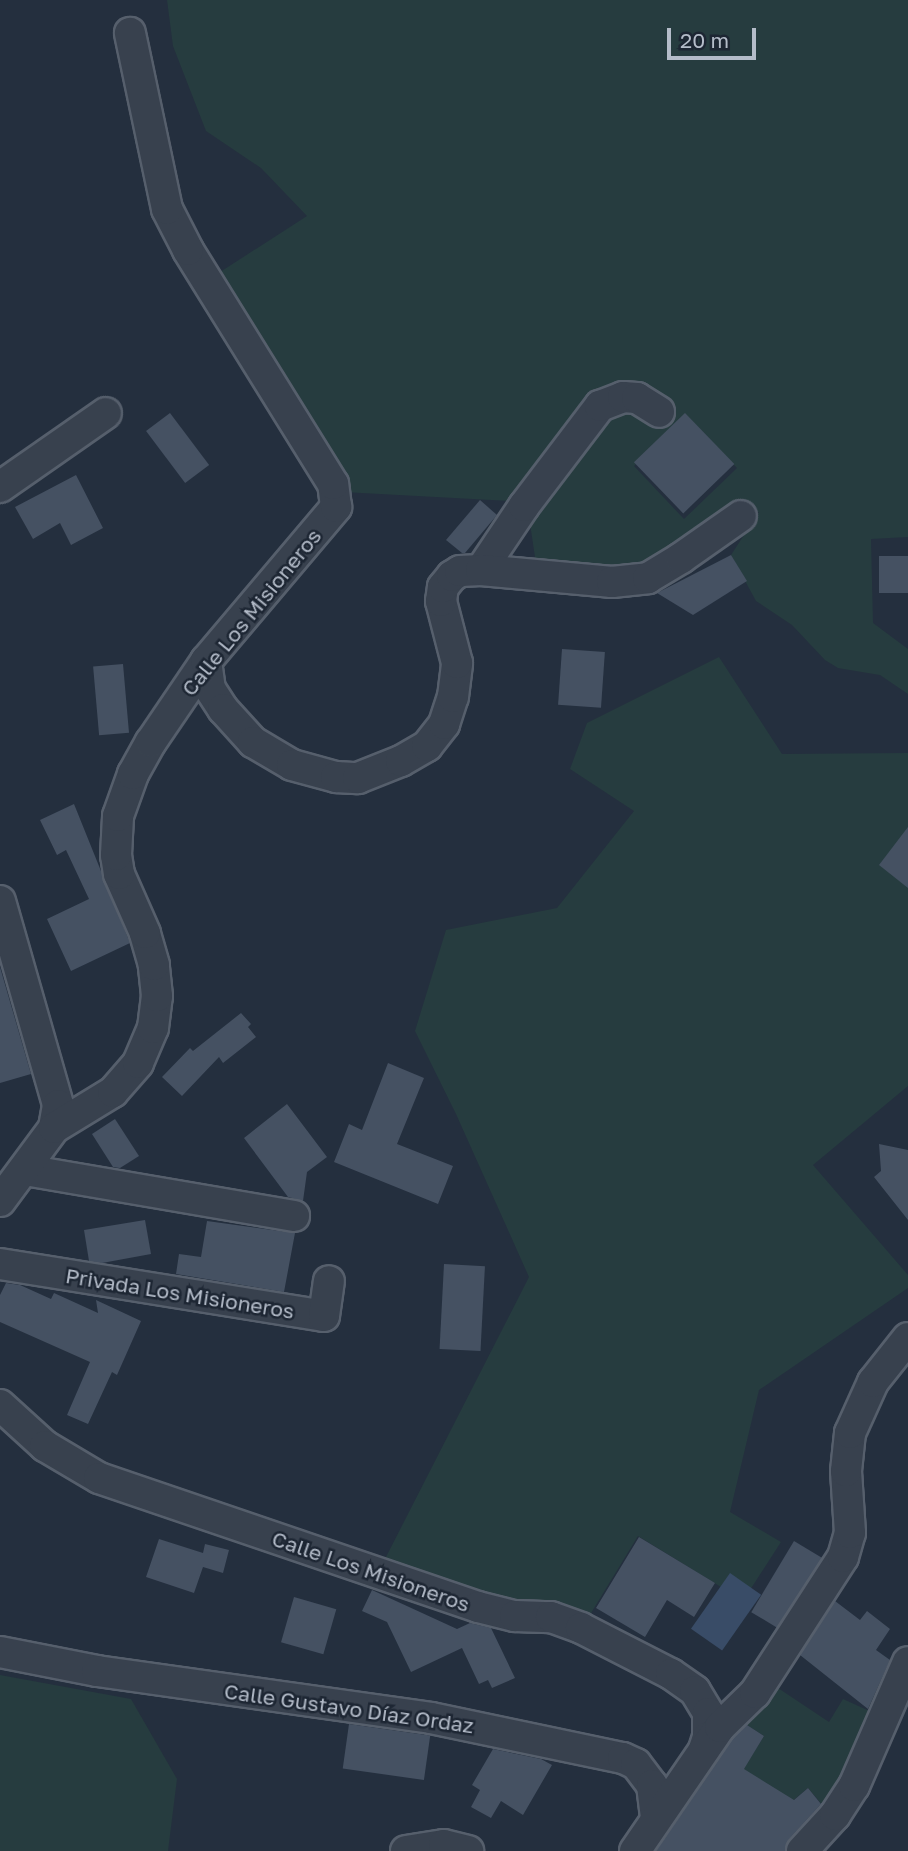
<!DOCTYPE html>
<meta charset="utf-8">
<style>
body{margin:0}
#map{position:relative;width:908px;height:1851px;overflow:hidden;background:#242f3e;font-family:"Golos Text",sans-serif}
div>[style]{position:absolute}
[style*='--x']{left:calc(var(--x)*1px);top:calc(var(--y)*1px);width:calc(var(--w)*1px);rotate:calc(var(--a)*1deg)}
.green>*{inset:0;background:#263c3f}
.water>*{inset:0;background:#394c67;transform-origin:0 0}
.building>*{inset:0;background:#455162;transform-origin:0 0}
.roads{filter:drop-shadow(2px 0 #565f6c) drop-shadow(-2px 0 #565f6c) drop-shadow(0 2px #565f6c) drop-shadow(0 -2px #565f6c)}
.minor>*{height:30px;margin:-15px;padding:0 15px;transform-origin:15px;border-radius:15px;background:#38414e}
span{translate:-50% -50%;white-space:nowrap;text-align:center;line-height:1.15;-webkit-text-stroke:5px #1d2633;paint-order:stroke}
.street-label{font-size:21px;color:#b4bcc9}
.scale{position:absolute;left:667px;top:28px;width:89px;height:32px;box-sizing:border-box;border:4px solid #b4bcc9;border-top:0;padding-left:9px;font-size:21px;line-height:24px;white-space:nowrap;color:#b4bcc9;-webkit-text-stroke:5px #1d2633;paint-order:stroke}
</style>
<div id="map">
<div class="green">
<i style="clip-path:polygon(evenodd,167px 0,908px 0,908px 537px,871px 539px,873px 623px,908px 649px,908px 694px,880px 675px,838px 668px,825px 660px,792px 625px,756px 601px,731px 555px,759px 512px,744px 512px,646px 576px,536px 564px,529px 517px,510px 501px,343px 492px,217px 274px,307px 216px,261px 168px,206px 131px,173px 46px,167px 0,685px 415px,737px 468px,684px 519px,634px 466px,685px 415px)"></i>
<i style="clip-path:polygon(719px 657px,782px 754px,908px 753px,908px 1086px,813px 1165px,908px 1275px,908px 1288px,759px 1390px,730px 1512px,781px 1542px,750px 1590px,721px 1587px,638px 1536px,588px 1618px,482px 1595px,385px 1559px,529px 1277px,456px 1114px,415px 1031px,446px 930px,557px 908px,634px 811px,570px 769px,587px 723px)"></i>
<i style="clip-path:polygon(0 1675px,131px 1699px,177px 1779px,168px 1851px,0 1851px)"></i>
<i style="clip-path:polygon(775px 1686px,829px 1722px,843px 1699px,876px 1714px,859px 1753px,824px 1807px,808px 1788px,772px 1818px,731px 1789px,764px 1736px,739px 1720px)"></i>
</div>
<div class="water">
<i style="left:730px;top:1573px;width:38px;height:68px;rotate:35deg"></i>
</div>
<div class="building">
<i style="left:170px;top:413px;width:65px;height:30px;rotate:53deg"></i>
<i style="left:685px;top:413px;width:71px;height:71px;rotate:46deg"></i>
<i style="clip-path:polygon(76px 475px,103px 528px,71px 545px,60px 523px,33px 539px,15px 507px)"></i>
<i style="clip-path:polygon(480px 500px,497px 515px,465px 553px,462px 553px,446px 540px)"></i>
<i style="clip-path:polygon(731px 555px,747px 581px,693px 615px,657px 593px)"></i>
<i style="left:908px;top:556px;width:37px;height:29px;rotate:90deg"></i>
<i style="left:562px;top:649px;width:43px;height:56px;rotate:4deg"></i>
<i style="left:123px;top:664px;width:69px;height:30px;rotate:85deg"></i>
<i style="clip-path:polygon(74px 804px,130px 943px,71px 971px,47px 919px,89px 899px,66px 850px,57px 855px,40px 820px)"></i>
<i style="clip-path:polygon(908px 827px,908px 888px,879px 865px)"></i>
<i style="clip-path:polygon(0 967px,31px 1074px,0 1083px)"></i>
<i style="clip-path:polygon(241px 1013px,251px 1024px,248px 1027px,256px 1037px,223px 1063px,219px 1057px,182px 1096px,162px 1077px,190px 1048px,193px 1051px)"></i>
<i style="clip-path:polygon(388px 1063px,424px 1078px,397px 1144px,453px 1166px,438px 1204px,334px 1162px,349px 1124px,362px 1130px)"></i>
<i style="clip-path:polygon(287px 1104px,327px 1157px,307px 1172px,303px 1201px,288px 1197px,244px 1138px)"></i>
<i style="clip-path:polygon(115px 1119px,139px 1156px,120px 1168px,113px 1167px,92px 1134px)"></i>
<i style="clip-path:polygon(879px 1144px,908px 1150px,908px 1220px,874px 1177px,881px 1171px)"></i>
<i style="clip-path:polygon(145px 1220px,151px 1254px,102px 1263px,89px 1261px,84px 1230px)"></i>
<i style="clip-path:polygon(207px 1221px,295px 1233px,284px 1292px,176px 1274px,179px 1254px,201px 1257px)"></i>
<i style="left:444px;top:1264px;width:41px;height:85px;rotate:3deg"></i>
<i style="clip-path:polygon(6px 1283px,20px 1285px,51px 1299px,54px 1293px,98px 1313px,96px 1300px,141px 1321px,117px 1375px,112px 1372px,88px 1424px,67px 1415px,90px 1362px,0 1322px,0 1295px)"></i>
<i style="clip-path:polygon(639px 1537px,715px 1583px,694px 1617px,667px 1600px,645px 1637px,596px 1608px)"></i>
<i style="clip-path:polygon(159px 1539px,203px 1553px,205px 1544px,229px 1550px,223px 1573px,203px 1567px,194px 1593px,146px 1577px)"></i>
<i style="left:794px;top:1541px;width:33px;height:83px;rotate:31deg"></i>
<i style="clip-path:polygon(372px 1590px,457px 1629px,470px 1623px,491px 1628px,515px 1678px,492px 1688px,488px 1680px,479px 1684px,462px 1648px,411px 1672px,387px 1622px,362px 1611px)"></i>
<i style="left:294px;top:1597px;width:44px;height:47px;rotate:16deg"></i>
<i style="clip-path:polygon(835px 1601px,860px 1620px,867px 1611px,890px 1629px,876px 1650px,890px 1660px,868px 1709px,800px 1655px)"></i>
<i style="left:349px;top:1724px;width:82px;height:45px;rotate:8deg"></i>
<i style="clip-path:polygon(747px 1725px,764px 1736px,744px 1769px,794px 1800px,808px 1788px,821px 1804px,789px 1839px,785px 1851px,656px 1851px,733px 1738px)"></i>
<i style="clip-path:polygon(493px 1749px,541px 1759px,552px 1765px,523px 1815px,501px 1801px,491px 1818px,471px 1807px,480px 1790px,472px 1785px)"></i>
</div>
<div class="roads">
<div class="minor">
<i style="--x:0;--y:487;--w:129;--a:-34.9"></i>
<i style="--x:481;--y:570;--w:77;--a:-56.1"></i>
<i style="--x:524;--y:506;--w:126;--a:-52.8"></i>
<i style="--x:600;--y:406;--w:25;--a:-21"></i>
<i style="--x:623;--y:397;--w:14;--a:4"></i>
<i style="--x:637;--y:398;--w:26;--a:32"></i>
<i style="--x:206;--y:661;--w:28;--a:82"></i>
<i style="--x:210;--y:689;--w:24;--a:57"></i>
<i style="--x:223;--y:709;--w:45;--a:47.7"></i>
<i style="--x:253;--y:742;--w:45;--a:30.5"></i>
<i style="--x:292;--y:765;--w:46;--a:15.3"></i>
<i style="--x:336;--y:777;--w:22;--a:3"></i>
<i style="--x:358;--y:778;--w:46;--a:-21.6"></i>
<i style="--x:401;--y:761;--w:30;--a:-30"></i>
<i style="--x:427;--y:746;--w:28;--a:-52"></i>
<i style="--x:444;--y:724;--w:28;--a:-72"></i>
<i style="--x:453;--y:697;--w:34;--a:-83"></i>
<i style="--x:457;--y:663;--w:64;--a:-104.5"></i>
<i style="--x:441;--y:601;--w:14;--a:-82"></i>
<i style="--x:443;--y:587;--w:14;--a:-51"></i>
<i style="--x:452;--y:576;--w:9;--a:-32"></i>
<i style="--x:460;--y:571;--w:21;--a:-3"></i>
<i style="--x:481;--y:570;--w:132;--a:5.2"></i>
<i style="--x:612;--y:582;--w:36;--a:-6"></i>
<i style="--x:648;--y:578;--w:39;--a:-31"></i>
<i style="--x:681;--y:558;--w:73;--a:-35"></i>
<i style="--x:0;--y:901;--w:212;--a:74.1"></i>
<i style="--x:58;--y:1105;--w:23;--a:100"></i>
<i style="--x:25;--y:1170;--w:273;--a:9.7"></i>
<i style="--x:0;--y:1201;--w:91;--a:-53.5"></i>
<i style="--x:54;--y:1128;--w:69;--a:-31.4"></i>
<i style="--x:113;--y:1092;--w:38;--a:-49"></i>
<i style="--x:138;--y:1063;--w:38;--a:-67"></i>
<i style="--x:153;--y:1028;--w:32;--a:-83"></i>
<i style="--x:157;--y:996;--w:31;--a:-96"></i>
<i style="--x:154;--y:965;--w:33;--a:-106"></i>
<i style="--x:145;--y:933;--w:64;--a:-113.8"></i>
<i style="--x:119;--y:874;--w:19;--a:-99"></i>
<i style="--x:116;--y:855;--w:39;--a:-87"></i>
<i style="--x:118;--y:816;--w:45;--a:-70.3"></i>
<i style="--x:133;--y:774;--w:37;--a:-61"></i>
<i style="--x:151;--y:742;--w:98;--a:-55.8"></i>
<i style="--x:206;--y:661;--w:202;--a:-49.8"></i>
<i style="--x:336;--y:507;--w:23;--a:-97"></i>
<i style="--x:333;--y:484;--w:275;--a:-121.8"></i>
<i style="--x:188;--y:250;--w:46;--a:-117.1"></i>
<i style="--x:167;--y:209;--w:180;--a:-101.9"></i>
<i style="--x:0;--y:1264;--w:328;--a:9.1"></i>
<i style="--x:324;--y:1316;--w:35;--a:-82"></i>
<i style="--x:0;--y:1405;--w:61;--a:42.3"></i>
<i style="--x:45;--y:1446;--w:63;--a:30.7"></i>
<i style="--x:99;--y:1478;--w:400;--a:18.8"></i>
<i style="--x:478;--y:1607;--w:38;--a:14"></i>
<i style="--x:515;--y:1616;--w:36;--a:2"></i>
<i style="--x:551;--y:1617;--w:32;--a:20"></i>
<i style="--x:581;--y:1628;--w:101;--a:27.1"></i>
<i style="--x:671;--y:1674;--w:29;--a:35"></i>
<i style="--x:695;--y:1691;--w:26;--a:59"></i>
<i style="--x:708;--y:1713;--w:24;--a:90"></i>
<i style="--x:708;--y:1737;--w:13;--a:108"></i>
<i style="--x:0;--y:1652;--w:99;--a:11.1"></i>
<i style="--x:97;--y:1671;--w:337;--a:8"></i>
<i style="--x:431;--y:1718;--w:196;--a:11.8"></i>
<i style="--x:623;--y:1758;--w:14;--a:25"></i>
<i style="--x:636;--y:1764;--w:26;--a:53"></i>
<i style="--x:652;--y:1785;--w:33;--a:83"></i>
<i style="--x:406;--y:1851;--w:38;--a:-9"></i>
<i style="--x:444;--y:1845;--w:25;--a:14"></i>
<i style="--x:635;--y:1851;--w:150;--a:-55.6"></i>
<i style="--x:720;--y:1727;--w:49;--a:-44.2"></i>
<i style="--x:755;--y:1693;--w:162;--a:-57.1"></i>
<i style="--x:843;--y:1557;--w:25;--a:-74"></i>
<i style="--x:850;--y:1533;--w:62;--a:-93.7"></i>
<i style="--x:846;--y:1471;--w:38;--a:-84"></i>
<i style="--x:850;--y:1433;--w:56;--a:-65.7"></i>
<i style="--x:873;--y:1382;--w:56;--a:-51.5"></i>
<i style="--x:802;--y:1851;--w:49;--a:-47.5"></i>
<i style="--x:835;--y:1815;--w:35;--a:-57"></i>
<i style="--x:854;--y:1786;--w:135;--a:-66.5"></i>
</div>
</div>
<div class="street-label">
<span style="left:251px;top:612px;rotate:-51deg">Calle Los Misioneros</span>
<span style="left:180px;top:1293px;rotate:9deg">Privada Los Misioneros</span>
<span style="left:371px;top:1571px;rotate:19deg">Calle Los Misioneros</span>
<span style="left:349px;top:1708px;rotate:8deg">Calle Gustavo Díaz Ordaz</span>
</div>
<div class="scale">20 m</div>
</div>
